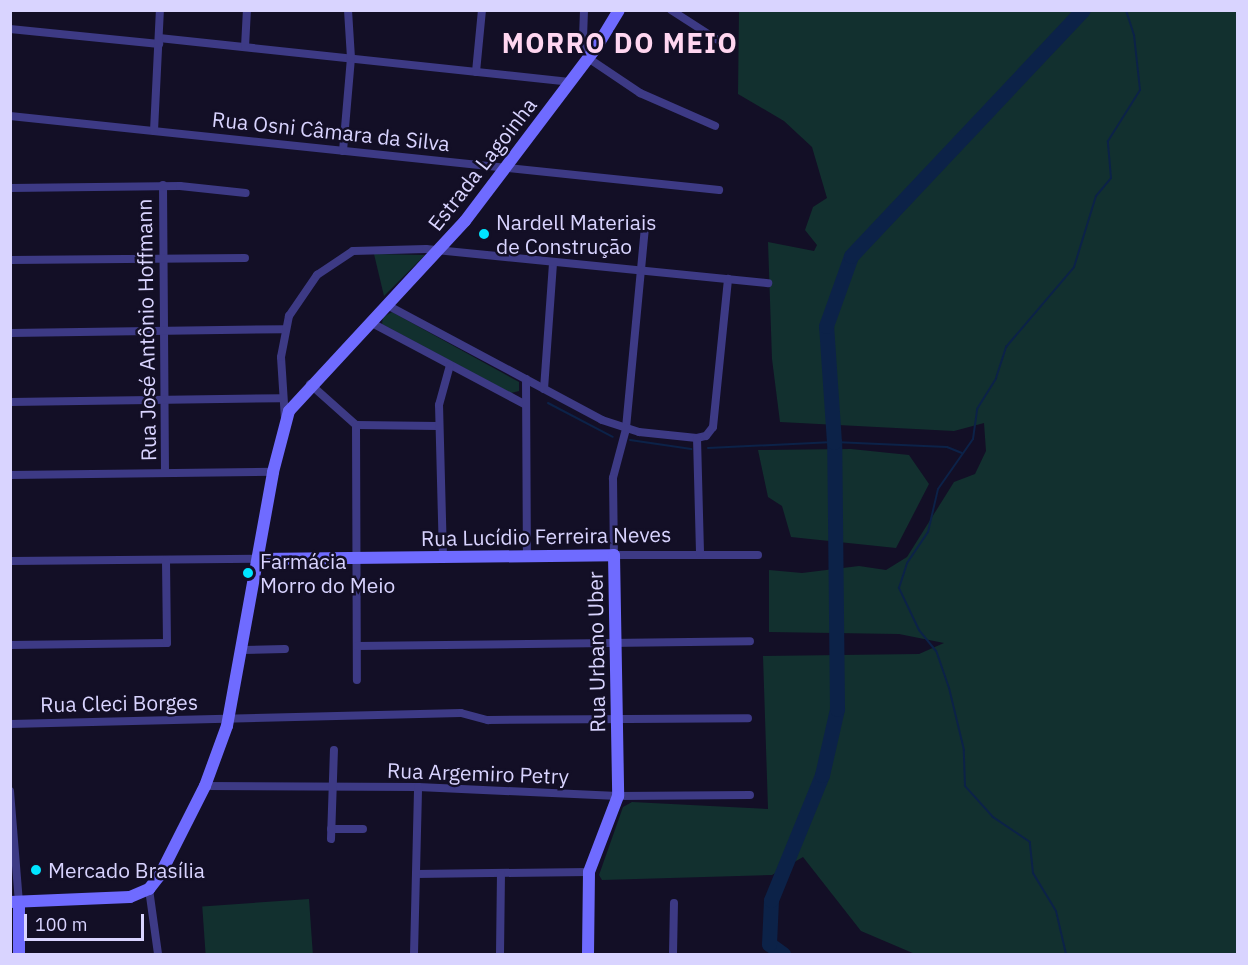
<!DOCTYPE html>
<meta charset="utf-8">
<style>
body{margin:0}
#map{position:relative;width:1248px;height:965px;overflow:hidden;background:#130f26;font-family:"IBM Plex Sans",sans-serif}
div>[style]{position:absolute}
[style*='--x']{left:calc(var(--x)*1px);top:calc(var(--y)*1px);width:calc(var(--w)*1px);rotate:calc(var(--a)*1deg)}
.green>*{inset:0;background:#12302f;transform-origin:0 0}
.stream>*{height:2px;margin:-1px;padding:0 1px;transform-origin:1px;border-radius:1px;background:#0c2248}
.river>*{height:15px;margin:-7.5px;padding:0 7.5px;transform-origin:7.5px;border-radius:7.5px;background:#0c2248}
.street>*{height:8px;margin:-4px;padding:0 4px;transform-origin:4px;border-radius:4px;background:#3d3a85}
.secondary>*{height:12px;margin:-6px;padding:0 6px;transform-origin:6px;border-radius:6px;background:#6f6bff}
.dots>*{width:16px;height:16px;translate:-50% -50%;box-sizing:border-box;border:3px solid #130f26;border-radius:50%}
span{translate:-50% -50%;white-space:nowrap;text-align:center;line-height:1.15;-webkit-text-stroke:5px #130f26;paint-order:stroke}
.street-label{font-size:21px;color:#d9d4ff}
.poi-label{font-size:21px;color:#d9d4ff}
.left{translate:0 -50%;text-align:left}
.district-label{font-size:27px;color:#ffd6f0;font-weight:700;letter-spacing:1.5px}
.frame{position:absolute;inset:0;border:12px solid #d9d4ff;pointer-events:none}
.scale{position:absolute;left:24px;top:914px;width:120px;height:27px;box-sizing:border-box;border:3px solid #d9d4ff;border-top:0;padding-left:8px;font-size:18px;line-height:21px;white-space:nowrap;color:#d9d4ff;-webkit-text-stroke:4px #130f26;paint-order:stroke}
</style>
<div id="map">
<div class="green">
<i style="clip-path:polygon(739px 11px,1237px 11px,1237px 954px,915px 954px,861px 931px,803px 857px,772px 875px,602px 880px,599px 875px,623px 807px,632px 802px,768px 809px,763px 656px,919px 654px,944px 643px,899px 634px,769px 632px,769px 570px,802px 573px,859px 566px,886px 570px,907px 557px,954px 482px,975px 474px,986px 451px,984px 423px,954px 431px,780px 422px,772px 359px,768px 242px,814px 251px,817px 245px,805px 230px,813px 207px,827px 198px,812px 147px,784px 121px,738px 94px)"></i>
<i style="clip-path:polygon(374px 254px,425px 255px,384px 296px)"></i>
<i style="clip-path:polygon(392px 312px,519px 382px,519px 391px,511px 393px,382px 324px,383px 317px)"></i>
<i style="clip-path:polygon(851px 449px,909px 455px,929px 484px,896px 548px,791px 537px,782px 506px,768px 497px,758px 450px)"></i>
<i style="left:309px;top:899px;width:55px;height:107px;rotate:86deg"></i>
</div>
<div class="stream">
<i style="--x:548;--y:403;--w:73;--a:27.6"></i>
<i style="--x:630;--y:440;--w:62;--a:8.4"></i>
<i style="--x:708;--y:448;--w:126;--a:-2.7"></i>
<i style="--x:834;--y:442;--w:113;--a:2.5"></i>
<i style="--x:947;--y:447;--w:16;--a:22"></i>
<i style="--x:1066;--y:954;--w:44;--a:-103.1"></i>
<i style="--x:1056;--y:911;--w:44;--a:-121.2"></i>
<i style="--x:1033;--y:873;--w:31;--a:-96"></i>
<i style="--x:1030;--y:842;--w:45;--a:-146"></i>
<i style="--x:993;--y:817;--w:42;--a:-132.1"></i>
<i style="--x:965;--y:786;--w:36;--a:-92"></i>
<i style="--x:964;--y:750;--w:64;--a:-103.6"></i>
<i style="--x:949;--y:688;--w:39;--a:-109"></i>
<i style="--x:936;--y:651;--w:27;--a:-129"></i>
<i style="--x:919;--y:630;--w:47;--a:-115.5"></i>
<i style="--x:899;--y:588;--w:26;--a:-72"></i>
<i style="--x:907;--y:563;--w:37;--a:-56"></i>
<i style="--x:928;--y:532;--w:44;--a:-76.9"></i>
<i style="--x:938;--y:489;--w:61;--a:-55"></i>
<i style="--x:973;--y:439;--w:30;--a:-82"></i>
<i style="--x:977;--y:409;--w:36;--a:-58"></i>
<i style="--x:996;--y:378;--w:33;--a:-72"></i>
<i style="--x:1006;--y:347;--w:105;--a:-49.6"></i>
<i style="--x:1074;--y:267;--w:74;--a:-72.8"></i>
<i style="--x:1096;--y:196;--w:23;--a:-50"></i>
<i style="--x:1111;--y:178;--w:37;--a:-95"></i>
<i style="--x:1108;--y:141;--w:60;--a:-57.9"></i>
<i style="--x:1140;--y:90;--w:55;--a:-96.2"></i>
<i style="--x:1134;--y:35;--w:26;--a:-108"></i>
</div>
<div class="river">
<i style="--x:783;--y:954;--w:17;--a:-144"></i>
<i style="--x:769;--y:944;--w:44;--a:-87.4"></i>
<i style="--x:771;--y:900;--w:135;--a:-67.8"></i>
<i style="--x:822;--y:775;--w:68;--a:-77.2"></i>
<i style="--x:837;--y:709;--w:267;--a:-90.6"></i>
<i style="--x:834;--y:442;--w:116;--a:-93.9"></i>
<i style="--x:826;--y:326;--w:74;--a:-70.3"></i>
<i style="--x:851;--y:256;--w:338;--a:-46.7"></i>
</div>
<div class="street">
<i style="--x:584;--y:10;--w:36;--a:92"></i>
<i style="--x:583;--y:46;--w:13;--a:67"></i>
<i style="--x:588;--y:58;--w:63;--a:33.9"></i>
<i style="--x:640;--y:93;--w:82;--a:23.7"></i>
<i style="--x:671;--y:10;--w:54;--a:32.8"></i>
<i style="--x:10;--y:29;--w:150;--a:5.7"></i>
<i style="--x:159;--y:38;--w:413;--a:6.1"></i>
<i style="--x:245;--y:47;--w:37;--a:-87"></i>
<i style="--x:476;--y:72;--w:62;--a:-84.5"></i>
<i style="--x:10;--y:116;--w:713;--a:5.96"></i>
<i style="--x:154;--y:131;--w:121;--a:-87.2"></i>
<i style="--x:343;--y:151;--w:93;--a:-85.1"></i>
<i style="--x:351;--y:58;--w:48;--a:-93.6"></i>
<i style="--x:163;--y:185;--w:288;--a:89.6"></i>
<i style="--x:10;--y:188;--w:170;--a:-0.7"></i>
<i style="--x:180;--y:186;--w:66;--a:6.1"></i>
<i style="--x:645;--y:227;--w:203;--a:95.4"></i>
<i style="--x:626;--y:429;--w:51;--a:104.9"></i>
<i style="--x:613;--y:478;--w:77;--a:89.3"></i>
<i style="--x:614;--y:555;--w:144;--a:0"></i>
<i style="--x:10;--y:260;--w:235;--a:-0.5"></i>
<i style="--x:387;--y:305;--w:244;--a:28.1"></i>
<i style="--x:602;--y:420;--w:39;--a:18"></i>
<i style="--x:639;--y:432;--w:58;--a:5.9"></i>
<i style="--x:697;--y:438;--w:9;--a:-13"></i>
<i style="--x:706;--y:436;--w:11;--a:-52"></i>
<i style="--x:713;--y:427;--w:149;--a:-84.2"></i>
<i style="--x:370;--y:322;--w:174;--a:28"></i>
<i style="--x:10;--y:333;--w:275;--a:-0.8"></i>
<i style="--x:526;--y:379;--w:177;--a:89.7"></i>
<i style="--x:310;--y:384;--w:62;--a:41.7"></i>
<i style="--x:356;--y:425;--w:82;--a:0.7"></i>
<i style="--x:544;--y:389;--w:127;--a:-85.9"></i>
<i style="--x:10;--y:402;--w:272;--a:-0.8"></i>
<i style="--x:285;--y:419;--w:62;--a:-93.7"></i>
<i style="--x:281;--y:357;--w:42;--a:-79"></i>
<i style="--x:289;--y:316;--w:50;--a:-55.7"></i>
<i style="--x:317;--y:275;--w:43;--a:-33.7"></i>
<i style="--x:353;--y:251;--w:73;--a:-1.6"></i>
<i style="--x:426;--y:249;--w:344;--a:5.7"></i>
<i style="--x:356;--y:425;--w:255;--a:89.8"></i>
<i style="--x:697;--y:438;--w:116;--a:88.5"></i>
<i style="--x:10;--y:475;--w:263;--a:-0.7"></i>
<i style="--x:443;--y:557;--w:152;--a:-91.5"></i>
<i style="--x:439;--y:405;--w:41;--a:-74.6"></i>
<i style="--x:10;--y:561;--w:248;--a:-0.5"></i>
<i style="--x:10;--y:645;--w:157;--a:-0.7"></i>
<i style="--x:167;--y:643;--w:83;--a:-90.7"></i>
<i style="--x:357;--y:646;--w:393;--a:-0.7"></i>
<i style="--x:242;--y:650;--w:43;--a:-1.3"></i>
<i style="--x:10;--y:724;--w:451;--a:-1.4"></i>
<i style="--x:461;--y:713;--w:28;--a:15"></i>
<i style="--x:488;--y:720;--w:260;--a:-0.4"></i>
<i style="--x:205;--y:786;--w:213;--a:0.3"></i>
<i style="--x:418;--y:787;--w:200;--a:2.6"></i>
<i style="--x:618;--y:796;--w:132;--a:-0.4"></i>
<i style="--x:10;--y:791;--w:111;--a:85.4"></i>
<i style="--x:331;--y:829;--w:32;--a:0"></i>
<i style="--x:331;--y:839;--w:89;--a:-88.1"></i>
<i style="--x:416;--y:874;--w:173;--a:-0.7"></i>
<i style="--x:149;--y:889;--w:66;--a:82.1"></i>
<i style="--x:414;--y:954;--w:167;--a:-88.6"></i>
<i style="--x:500;--y:954;--w:80;--a:-89.3"></i>
<i style="--x:673;--y:954;--w:51;--a:-88.9"></i>
</div>
<div class="secondary">
<i style="--x:258;--y:559;--w:356;--a:-0.6"></i>
<i style="--x:614;--y:555;--w:241;--a:89"></i>
<i style="--x:618;--y:796;--w:81;--a:110.9"></i>
<i style="--x:589;--y:872;--w:82;--a:90.7"></i>
<i style="--x:10;--y:902;--w:120;--a:-2.4"></i>
<i style="--x:130;--y:897;--w:21;--a:-23"></i>
<i style="--x:149;--y:889;--w:18;--a:-52"></i>
<i style="--x:160;--y:875;--w:100;--a:-63.2"></i>
<i style="--x:205;--y:786;--w:64;--a:-69.9"></i>
<i style="--x:227;--y:726;--w:258;--a:-79.7"></i>
<i style="--x:273;--y:472;--w:63;--a:-75.3"></i>
<i style="--x:289;--y:411;--w:259;--a:-47.2"></i>
<i style="--x:465;--y:221;--w:217;--a:-52.9"></i>
<i style="--x:596;--y:48;--w:44;--a:-58.8"></i>
<i style="--x:19;--y:902;--w:52;--a:90"></i>
</div>
<div class="dots">
<i style="left:484px;top:234px;background:#00e5ff"></i>
<i style="left:248px;top:573px;background:#00e5ff"></i>
<i style="left:36px;top:870px;background:#00e5ff"></i>
</div>
<div class="street-label">
<span style="left:331px;top:131px;rotate:6deg">Rua Osni Câmara da Silva</span>
<span style="left:482px;top:164px;rotate:-52deg">Estrada Lagoinha</span>
<span style="left:146px;top:330px;rotate:-91deg">Rua José Antônio Hoffmann</span>
<span style="left:546px;top:536px;rotate:-1deg">Rua Lucídio Ferreira Neves</span>
<span style="left:596px;top:652px;rotate:-91deg">Rua Urbano Uber</span>
<span style="left:119px;top:703px;rotate:-1deg">Rua Cleci Borges</span>
<span style="left:478px;top:773px;rotate:2deg">Rua Argemiro Petry</span>
</div>
<div class="poi-label">
<span class="left" style="left:496px;top:234px">Nardell Materiais<br>de Construção</span>
<span class="left" style="left:260px;top:573px">Farmácia<br>Morro do Meio</span>
<span class="left" style="left:48px;top:870px">Mercado Brasília</span>
</div>
<div class="district-label">
<span style="left:620px;top:43px">MORRO DO MEIO</span>
</div>
<div class="frame"></div>
<div class="scale">100 m</div>
</div>
